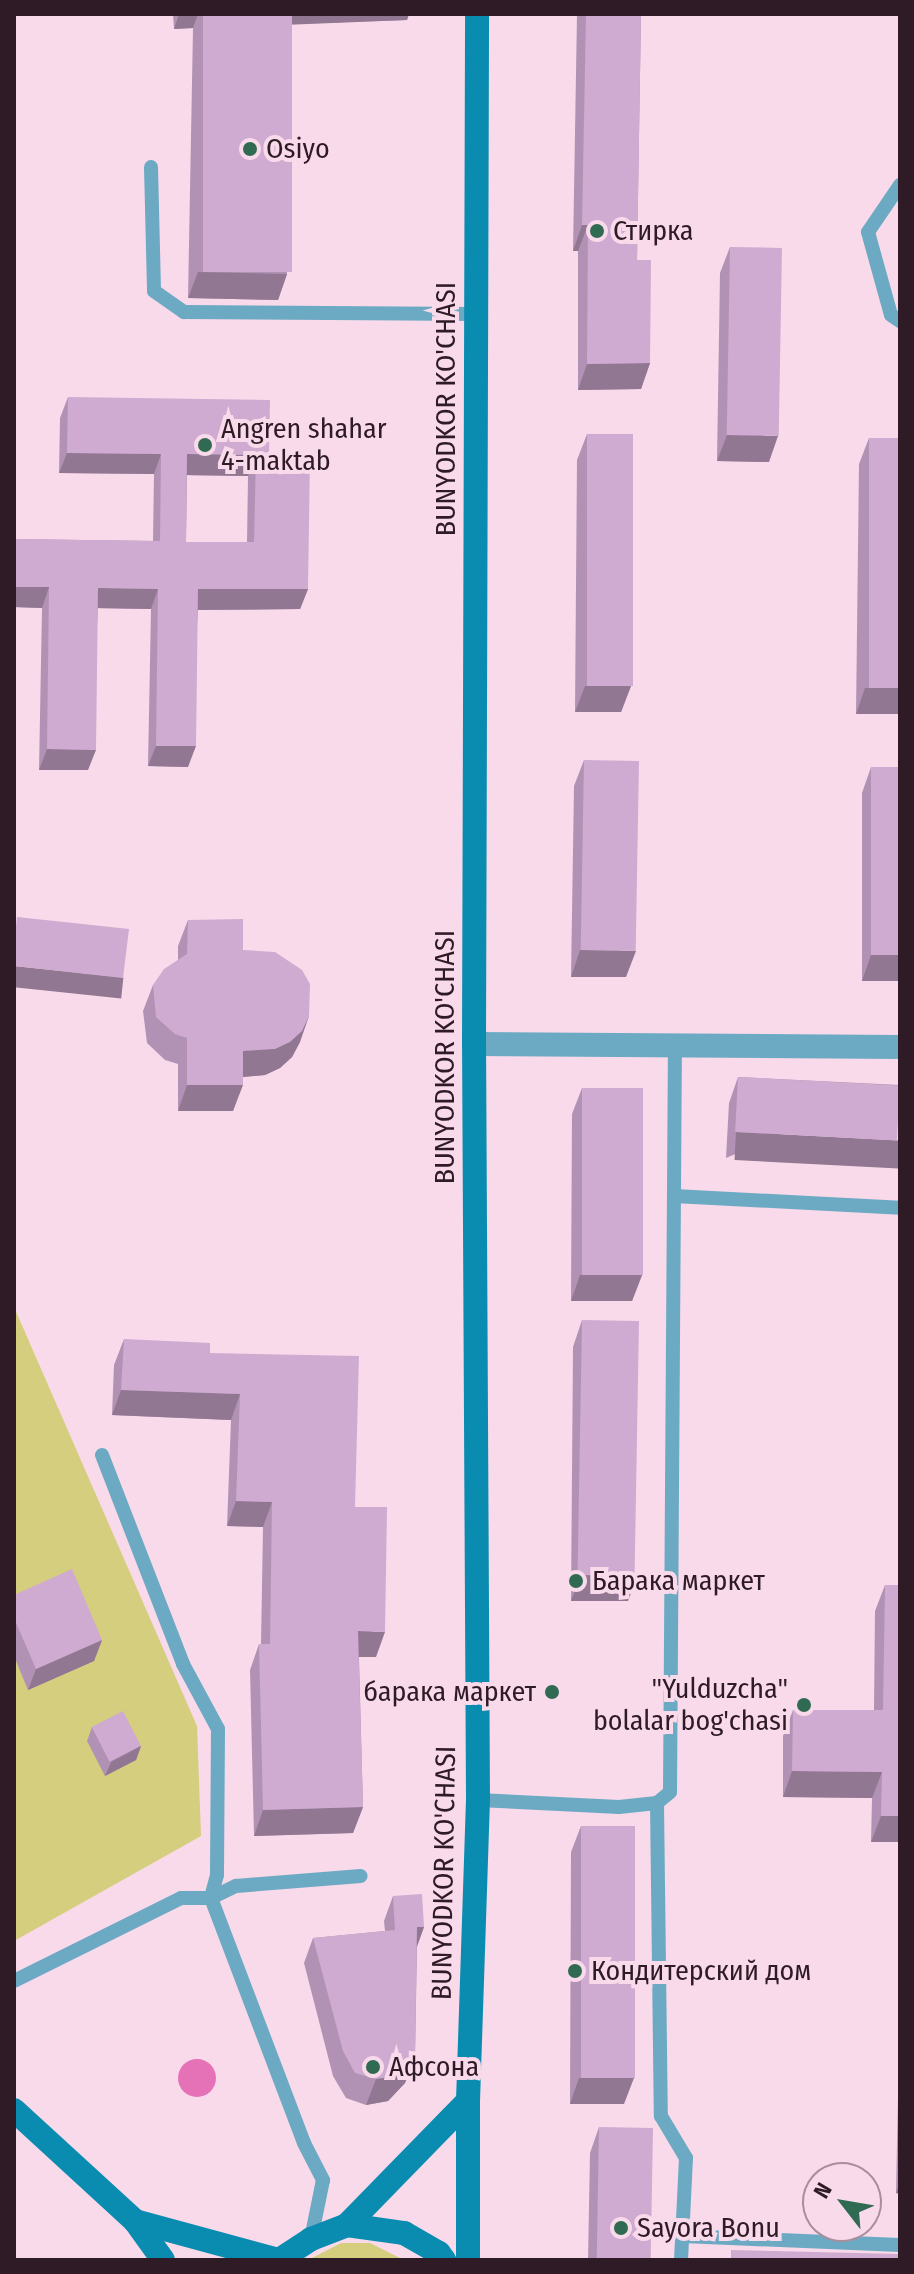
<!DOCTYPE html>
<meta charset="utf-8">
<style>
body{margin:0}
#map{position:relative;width:914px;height:2274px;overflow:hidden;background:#f9daea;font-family:"Fira Sans Condensed",sans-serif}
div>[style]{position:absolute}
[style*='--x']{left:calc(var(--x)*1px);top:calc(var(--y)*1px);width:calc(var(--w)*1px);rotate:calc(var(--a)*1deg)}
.green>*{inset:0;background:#d4ce7e}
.water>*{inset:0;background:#e571b7}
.round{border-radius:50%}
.service>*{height:14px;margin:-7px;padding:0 7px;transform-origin:7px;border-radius:7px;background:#6caac3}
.minor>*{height:24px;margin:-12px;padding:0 12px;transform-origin:12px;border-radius:12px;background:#6caac3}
.secondary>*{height:24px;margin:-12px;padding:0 12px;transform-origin:12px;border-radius:12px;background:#0a8cb1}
.wall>*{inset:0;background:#b292b4}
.shaded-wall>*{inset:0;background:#917792;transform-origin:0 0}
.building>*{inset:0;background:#cfaad1;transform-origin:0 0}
.dots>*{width:22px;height:22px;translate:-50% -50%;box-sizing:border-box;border:4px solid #f9daea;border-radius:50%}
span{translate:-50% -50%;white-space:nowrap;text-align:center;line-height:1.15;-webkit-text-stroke:8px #f9daea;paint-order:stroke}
.poi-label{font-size:28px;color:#2e1b26}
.left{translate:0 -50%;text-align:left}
.right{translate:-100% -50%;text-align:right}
.street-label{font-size:28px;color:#2e1b26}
.frame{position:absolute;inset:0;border:16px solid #2e1b26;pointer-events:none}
.north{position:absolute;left:802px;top:2162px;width:80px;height:80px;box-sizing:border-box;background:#f9daea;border:2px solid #a88e9c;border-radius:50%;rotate:301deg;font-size:22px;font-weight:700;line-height:32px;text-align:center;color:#2e1b26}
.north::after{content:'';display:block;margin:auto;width:28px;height:36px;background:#306a53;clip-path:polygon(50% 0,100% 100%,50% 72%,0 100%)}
</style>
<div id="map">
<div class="green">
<i style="clip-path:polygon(14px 1307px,197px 1726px,201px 1836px,14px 1941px)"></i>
<i style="clip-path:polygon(341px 2243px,370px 2243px,404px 2260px,308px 2260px)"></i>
</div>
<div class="water">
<i class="round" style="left:178px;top:2059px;width:38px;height:38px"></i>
</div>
<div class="service">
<i style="--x:151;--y:167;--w:124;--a:88.6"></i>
<i style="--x:154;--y:291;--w:37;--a:35"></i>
<i style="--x:184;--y:312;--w:292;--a:0.4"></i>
<i style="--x:900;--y:185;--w:57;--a:124.2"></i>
<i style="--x:868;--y:232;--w:86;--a:74.5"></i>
<i style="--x:891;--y:315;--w:11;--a:34"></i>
<i style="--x:674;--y:1196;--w:226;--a:3"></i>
<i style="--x:102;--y:1455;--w:224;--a:68.8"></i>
<i style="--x:183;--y:1664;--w:74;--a:61.7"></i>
<i style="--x:218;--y:1729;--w:146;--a:90.4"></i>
<i style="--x:217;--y:1875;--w:24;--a:105"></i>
<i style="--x:211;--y:1898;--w:28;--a:-26"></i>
<i style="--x:236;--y:1886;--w:125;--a:-4.6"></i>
<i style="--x:478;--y:1800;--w:141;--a:2.8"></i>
<i style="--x:619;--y:1807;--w:38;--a:-6"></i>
<i style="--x:657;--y:1803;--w:17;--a:-40"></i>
<i style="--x:670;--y:1792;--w:746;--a:-89.62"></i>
<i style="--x:657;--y:1803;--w:313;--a:89.3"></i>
<i style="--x:661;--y:2116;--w:49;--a:59.2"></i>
<i style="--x:686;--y:2158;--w:102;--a:92.8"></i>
<i style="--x:14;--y:1981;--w:186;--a:-26.4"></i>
<i style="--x:181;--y:1898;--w:30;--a:0"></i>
<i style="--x:211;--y:1898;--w:262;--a:69.2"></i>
<i style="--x:304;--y:2143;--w:42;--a:62.8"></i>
<i style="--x:323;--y:2180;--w:60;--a:101.5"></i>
<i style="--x:683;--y:2236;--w:217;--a:2.4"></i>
</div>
<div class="minor">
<i style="--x:474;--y:1044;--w:426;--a:0.4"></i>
</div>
<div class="secondary">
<i style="--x:14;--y:2110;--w:164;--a:42.5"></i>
<i style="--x:135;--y:2221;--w:48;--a:54.3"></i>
<i style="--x:135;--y:2221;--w:149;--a:15.2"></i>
<i style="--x:347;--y:2225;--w:173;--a:-45.7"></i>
<i style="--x:279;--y:2260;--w:38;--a:-33"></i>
<i style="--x:311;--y:2239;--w:39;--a:-21"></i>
<i style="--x:347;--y:2225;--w:58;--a:8"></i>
<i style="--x:404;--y:2233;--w:40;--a:29.7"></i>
<i style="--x:439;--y:2253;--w:9;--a:54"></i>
<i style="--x:468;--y:2260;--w:159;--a:-90"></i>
<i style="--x:468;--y:2101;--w:301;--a:-88.1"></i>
<i style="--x:478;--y:1800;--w:756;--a:-90.3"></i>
<i style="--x:474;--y:1044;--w:1030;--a:-89.83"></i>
</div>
<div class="wall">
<i style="clip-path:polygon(173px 14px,409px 14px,407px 20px,292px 24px,287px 274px,278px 300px,188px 298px,193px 28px,174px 29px)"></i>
<i style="clip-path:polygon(577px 14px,641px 14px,637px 260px,650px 363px,641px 389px,578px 390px,578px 251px,573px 251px)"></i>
<i style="clip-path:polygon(730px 247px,769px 462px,717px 461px,720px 273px)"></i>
<i style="clip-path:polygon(evenodd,68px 397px,269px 454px,308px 589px,300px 609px,198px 610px,188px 767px,148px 766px,151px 609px,98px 608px,88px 770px,39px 770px,42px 608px,14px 607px,14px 539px,153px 541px,154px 474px,59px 473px,60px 418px,68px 397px,187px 475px,248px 476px,247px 542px,186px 542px,187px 475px)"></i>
<i style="clip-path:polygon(587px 434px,631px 686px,621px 712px,575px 712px,577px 460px)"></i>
<i style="clip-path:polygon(869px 438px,900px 438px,900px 714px,856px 714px,859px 464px)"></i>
<i style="clip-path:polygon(584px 760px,626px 977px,571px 977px,574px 786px)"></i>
<i style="clip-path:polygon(871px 767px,900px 767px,900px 981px,862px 981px,862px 793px)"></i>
<i style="clip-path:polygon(188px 920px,243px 950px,300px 1042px,292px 1057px,280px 1068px,265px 1075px,243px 1077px,233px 1111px,178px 1111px,178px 1064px,165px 1060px,147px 1043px,143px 1011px,153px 985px,178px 960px,178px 946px)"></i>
<i style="clip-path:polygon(738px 1077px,900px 1085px,726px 1158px,729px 1103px)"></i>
<i style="clip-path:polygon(582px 1088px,642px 1275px,632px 1301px,571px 1301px,572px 1114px)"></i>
<i style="clip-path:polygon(582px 1320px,628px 1601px,571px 1601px,573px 1347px)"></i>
<i style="clip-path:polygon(124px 1339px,210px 1353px,355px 1507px,376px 1657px,359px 1657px,363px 1807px,353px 1833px,254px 1836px,250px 1670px,259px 1644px,261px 1644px,263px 1527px,227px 1526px,231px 1420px,112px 1415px,114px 1365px)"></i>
<i style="clip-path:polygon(885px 1585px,900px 1842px,871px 1842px,872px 1798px,783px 1797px,783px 1736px,793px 1710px,874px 1710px,875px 1611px)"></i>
<i style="clip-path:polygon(14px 1595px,102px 1640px,94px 1661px,28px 1690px,14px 1656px)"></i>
<i style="clip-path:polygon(92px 1727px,141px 1746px,136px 1760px,105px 1776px,87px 1741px)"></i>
<i style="clip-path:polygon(581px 1826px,624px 2104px,570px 2104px,571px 1852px)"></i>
<i style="clip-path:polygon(393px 1896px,424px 1927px,417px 1946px,415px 2058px,405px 2083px,388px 2101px,366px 2105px,346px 2098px,333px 2076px,304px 1963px,313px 1938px,385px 1931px,384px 1921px)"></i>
<i style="clip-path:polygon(900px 1999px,900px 2194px,896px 2193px)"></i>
<i style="clip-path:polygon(599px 2127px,651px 2260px,588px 2260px,590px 2153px)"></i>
</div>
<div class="shaded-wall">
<i style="clip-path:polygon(179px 14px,198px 14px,193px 28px,174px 29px)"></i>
<i style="clip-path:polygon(287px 14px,409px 14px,407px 20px,283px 25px)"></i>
<i style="clip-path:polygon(582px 225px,588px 225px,578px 251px,573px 251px)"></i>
<i style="clip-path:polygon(198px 272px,287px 274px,278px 300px,188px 298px)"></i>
<i style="clip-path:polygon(650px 363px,641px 389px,578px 390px,587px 364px)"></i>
<i style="clip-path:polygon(727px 435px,778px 436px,769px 462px,717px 461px)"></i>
<i style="clip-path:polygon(67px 453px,161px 454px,154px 474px,59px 473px)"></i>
<i style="clip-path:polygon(187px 454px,256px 455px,248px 476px,179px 475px)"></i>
<i style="clip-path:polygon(14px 587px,49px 587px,42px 608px,14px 607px)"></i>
<i style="clip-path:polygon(98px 588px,158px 589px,151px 609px,91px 608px)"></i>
<i style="clip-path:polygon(198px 589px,308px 589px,300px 609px,191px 610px)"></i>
<i style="clip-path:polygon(585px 686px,631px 686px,621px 712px,575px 712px)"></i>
<i style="clip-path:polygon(865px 688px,900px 688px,900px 714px,856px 714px)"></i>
<i style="clip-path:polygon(156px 746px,196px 746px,188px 767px,148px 766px)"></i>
<i style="clip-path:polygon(47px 749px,96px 750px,88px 770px,39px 770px)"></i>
<i style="clip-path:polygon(580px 950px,636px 951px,626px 977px,571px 977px)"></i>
<i style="clip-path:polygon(871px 955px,900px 955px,900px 981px,862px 981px)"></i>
<i style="left:14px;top:966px;width:110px;height:21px;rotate:6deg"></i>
<i style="clip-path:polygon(309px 1016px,300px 1042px,292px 1057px,280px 1068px,265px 1075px,233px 1078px,243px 1051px)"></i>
<i style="clip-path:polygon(187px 1085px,243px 1085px,233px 1111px,178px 1111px)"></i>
<i style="left:736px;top:1132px;width:164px;height:28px;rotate:3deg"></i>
<i style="clip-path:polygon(580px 1275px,642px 1275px,632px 1301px,571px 1301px)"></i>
<i style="clip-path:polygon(121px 1390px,240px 1394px,231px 1420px,112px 1415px)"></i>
<i style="clip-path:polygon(236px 1501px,272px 1502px,263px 1527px,227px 1526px)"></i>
<i style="clip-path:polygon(581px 1575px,638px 1575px,628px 1601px,571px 1601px)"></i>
<i style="clip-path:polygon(358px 1631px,385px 1632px,376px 1657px,349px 1657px)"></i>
<i style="clip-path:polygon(102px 1640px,94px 1661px,28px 1690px,36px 1669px)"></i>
<i style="clip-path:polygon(141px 1746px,136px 1760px,105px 1776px,111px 1762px)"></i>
<i style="clip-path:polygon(792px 1771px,882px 1772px,872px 1798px,783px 1797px)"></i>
<i style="clip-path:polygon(363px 1807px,353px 1833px,254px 1836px,263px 1810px)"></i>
<i style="clip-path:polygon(881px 1816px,900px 1816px,900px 1842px,871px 1842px)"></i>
<i style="clip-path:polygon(417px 1927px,424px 1927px,415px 1952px)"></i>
<i style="clip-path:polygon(415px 2058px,405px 2083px,388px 2101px,366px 2105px,376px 2079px)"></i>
<i style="clip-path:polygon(579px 2078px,634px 2078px,624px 2104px,570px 2104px)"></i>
<i style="clip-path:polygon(900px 2182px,900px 2194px,896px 2193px)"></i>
</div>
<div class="building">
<i style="left:203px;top:14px;width:89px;height:258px"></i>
<i style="clip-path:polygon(586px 14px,641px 14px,637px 260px,651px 260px,650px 363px,587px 364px,588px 225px,582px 225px)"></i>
<i style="left:730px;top:247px;width:52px;height:188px;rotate:1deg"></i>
<i style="clip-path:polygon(evenodd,68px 397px,270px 400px,269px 454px,310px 455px,308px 589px,198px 589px,196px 746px,156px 746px,158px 589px,98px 588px,96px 750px,47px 749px,49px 587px,14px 587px,14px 539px,160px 541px,161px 454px,67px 453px,68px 397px,187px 454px,256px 455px,254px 542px,186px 542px,187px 454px)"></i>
<i style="left:587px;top:434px;width:46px;height:252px"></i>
<i style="left:869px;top:438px;width:31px;height:250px"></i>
<i style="left:584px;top:760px;width:55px;height:190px;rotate:1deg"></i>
<i style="left:871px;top:767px;width:29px;height:188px"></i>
<i style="clip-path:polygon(17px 917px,129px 929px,123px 978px,14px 966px,14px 946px)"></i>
<i style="clip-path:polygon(243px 919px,243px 950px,275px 952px,302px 970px,310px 984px,309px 1016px,302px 1031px,290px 1042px,275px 1049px,243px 1051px,243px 1085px,187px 1085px,187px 1038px,175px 1034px,156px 1017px,153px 985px,164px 969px,187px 954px,188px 920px)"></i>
<i style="left:738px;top:1077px;width:162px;height:55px;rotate:3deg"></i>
<i style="left:582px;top:1088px;width:61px;height:187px"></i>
<i style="left:582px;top:1320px;width:57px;height:255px;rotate:1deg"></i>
<i style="clip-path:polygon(124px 1339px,210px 1343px,210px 1353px,359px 1356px,355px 1507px,387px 1507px,385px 1632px,358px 1631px,363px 1807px,263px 1810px,259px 1644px,270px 1644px,272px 1502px,236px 1501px,240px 1394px,121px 1390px)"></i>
<i style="clip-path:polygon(72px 1569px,102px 1640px,36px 1669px,14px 1618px,14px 1595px)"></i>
<i style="clip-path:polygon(885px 1585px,900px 1585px,900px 1816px,881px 1816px,882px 1772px,792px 1771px,793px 1710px,883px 1710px)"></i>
<i style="left:123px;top:1711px;width:39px;height:35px;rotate:63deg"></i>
<i style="left:581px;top:1826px;width:54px;height:252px"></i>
<i style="clip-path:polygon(422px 1894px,424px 1927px,417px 1927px,415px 2058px,397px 2076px,376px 2079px,355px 2073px,343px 2051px,313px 1938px,395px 1930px,393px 1896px)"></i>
<i style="left:599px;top:2127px;width:54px;height:133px;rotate:1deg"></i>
<i style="clip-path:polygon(731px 2250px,900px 2254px,900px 2260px,731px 2260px)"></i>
</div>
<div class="dots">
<i style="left:250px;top:149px;background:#306a53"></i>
<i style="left:597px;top:231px;background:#306a53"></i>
<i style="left:205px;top:445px;background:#306a53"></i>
<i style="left:576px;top:1581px;background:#306a53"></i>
<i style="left:552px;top:1692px;background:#306a53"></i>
<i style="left:804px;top:1705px;background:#306a53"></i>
<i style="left:575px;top:1971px;background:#306a53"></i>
<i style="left:373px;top:2067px;background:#306a53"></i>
<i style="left:621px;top:2228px;background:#306a53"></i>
</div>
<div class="poi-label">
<span class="left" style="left:266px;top:149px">Osiyo</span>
<span class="left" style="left:613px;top:231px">Стирка</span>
<span class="left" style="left:221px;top:445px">Angren shahar<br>4-maktab</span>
<span class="left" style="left:592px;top:1581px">Барака маркет</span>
<span class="right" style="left:788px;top:1705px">"Yulduzcha"<br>bolalar bog'chasi</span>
<span class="right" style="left:536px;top:1692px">барака маркет</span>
<span class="left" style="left:591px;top:1971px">Кондитерский дом</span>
<span class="left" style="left:389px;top:2067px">Афсона</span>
<span class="left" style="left:637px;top:2228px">Sayora Bonu</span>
</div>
<div class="street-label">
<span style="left:446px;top:409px;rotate:-90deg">BUNYODKOR KO'CHASI</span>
<span style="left:445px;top:1057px;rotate:-90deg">BUNYODKOR KO'CHASI</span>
<span style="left:444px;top:1873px;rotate:-89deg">BUNYODKOR KO'CHASI</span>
</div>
<div class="frame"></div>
<div class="north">N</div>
</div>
